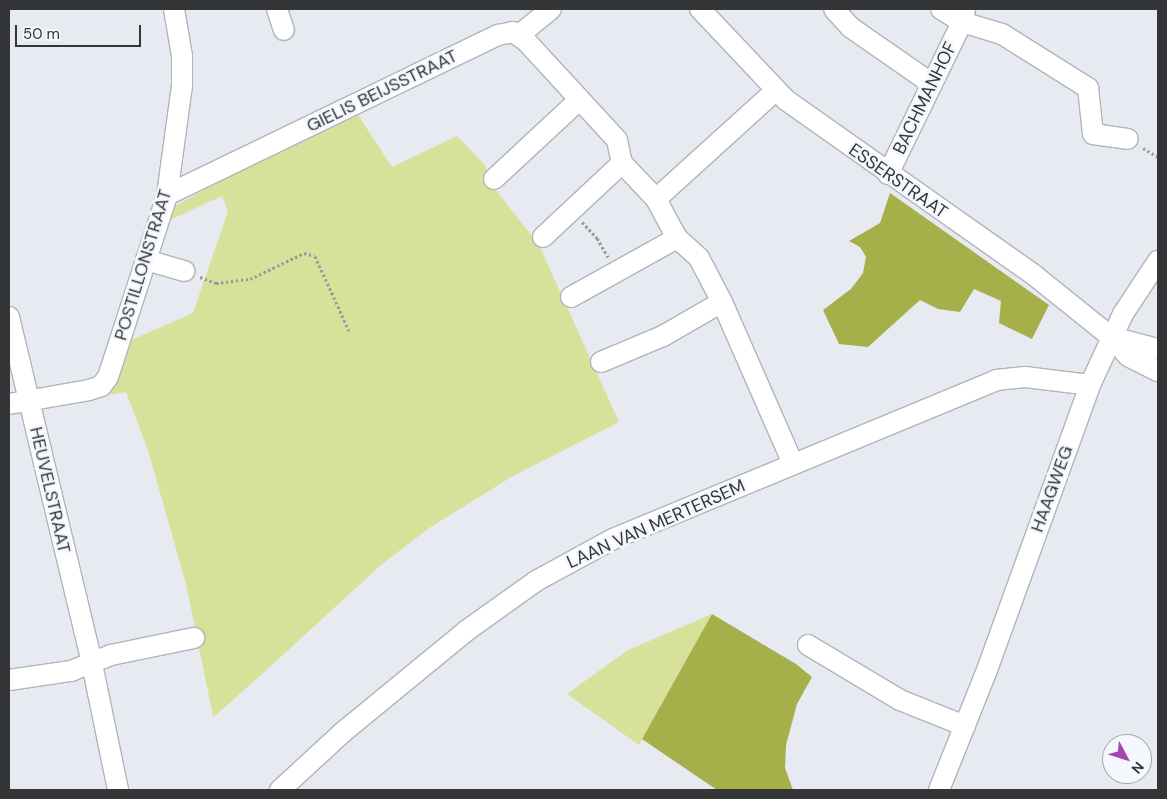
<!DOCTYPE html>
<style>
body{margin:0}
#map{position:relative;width:1167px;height:799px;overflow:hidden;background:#e7eaf0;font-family:"DM Sans",sans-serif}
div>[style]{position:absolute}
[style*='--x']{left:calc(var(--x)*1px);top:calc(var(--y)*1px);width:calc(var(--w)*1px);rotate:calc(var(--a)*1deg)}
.green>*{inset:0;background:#d7e19a}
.forest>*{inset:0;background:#a5b04a}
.path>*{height:3px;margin-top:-1.5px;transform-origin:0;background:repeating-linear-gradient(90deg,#989a9e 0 2.5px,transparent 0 5px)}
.roads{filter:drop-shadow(1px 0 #b1b4ba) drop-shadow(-1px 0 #b1b4ba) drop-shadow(0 1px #b1b4ba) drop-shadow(0 -1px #b1b4ba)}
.minor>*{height:20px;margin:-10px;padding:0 10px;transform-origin:10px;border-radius:10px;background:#fff}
span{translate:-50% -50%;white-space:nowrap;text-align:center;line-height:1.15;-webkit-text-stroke:5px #f4f7fd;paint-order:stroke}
.street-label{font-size:18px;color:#333537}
.frame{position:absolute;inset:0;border:10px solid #333537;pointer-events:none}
.north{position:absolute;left:1102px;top:734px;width:50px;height:50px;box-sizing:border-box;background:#f4f7fd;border:1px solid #a7a9ae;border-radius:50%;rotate:130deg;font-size:14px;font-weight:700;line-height:20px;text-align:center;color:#333537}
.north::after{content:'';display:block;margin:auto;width:18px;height:22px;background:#a446af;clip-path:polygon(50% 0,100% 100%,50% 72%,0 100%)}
.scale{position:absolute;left:15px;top:25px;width:126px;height:22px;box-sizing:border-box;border:2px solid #333537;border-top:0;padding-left:6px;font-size:15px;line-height:18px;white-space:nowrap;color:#333537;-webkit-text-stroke:4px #f4f7fd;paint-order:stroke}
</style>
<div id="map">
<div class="green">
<i style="clip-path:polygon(358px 115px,392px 167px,457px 136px,485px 165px,492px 185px,539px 245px,619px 422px,513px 476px,429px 528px,381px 565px,262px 674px,216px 715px,213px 716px,186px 584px,148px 450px,126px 392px,110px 395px,129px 341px,193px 313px,228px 211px,222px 196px,170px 220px,175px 206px,217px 183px)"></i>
<i style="clip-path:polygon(712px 614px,639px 745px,567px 694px,628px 650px)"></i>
</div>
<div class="forest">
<i style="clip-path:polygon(890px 193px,1049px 305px,1032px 339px,999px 323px,1001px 301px,974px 289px,960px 312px,938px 309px,920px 300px,868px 347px,839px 344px,823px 310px,851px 289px,863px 273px,866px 257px,860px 247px,849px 241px,880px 223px)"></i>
<i style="clip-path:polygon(712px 614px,796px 664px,812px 677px,797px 704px,786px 745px,785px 768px,793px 790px,717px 790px,642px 739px)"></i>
</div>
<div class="path">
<i style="--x:1143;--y:148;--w:17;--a:31"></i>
<i style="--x:582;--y:222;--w:22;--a:47"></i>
<i style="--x:597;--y:238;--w:22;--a:60"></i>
<i style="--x:200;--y:277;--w:17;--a:21"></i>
<i style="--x:216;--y:283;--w:34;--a:-7"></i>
<i style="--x:250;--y:279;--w:60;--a:-25.7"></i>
<i style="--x:304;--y:253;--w:11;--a:15"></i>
<i style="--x:315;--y:256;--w:82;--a:65.6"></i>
</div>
<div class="roads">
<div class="minor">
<i style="--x:277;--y:9;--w:22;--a:72"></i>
<i style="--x:700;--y:9;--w:125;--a:46.6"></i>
<i style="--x:786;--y:100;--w:304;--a:35.2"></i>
<i style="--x:1034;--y:275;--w:99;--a:38.8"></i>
<i style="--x:1111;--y:337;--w:25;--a:48"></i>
<i style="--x:1128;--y:356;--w:34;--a:27"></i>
<i style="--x:834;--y:9;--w:24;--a:48"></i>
<i style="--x:850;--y:27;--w:100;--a:34.8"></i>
<i style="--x:941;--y:9;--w:25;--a:32"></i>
<i style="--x:962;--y:22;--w:42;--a:16.7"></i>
<i style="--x:1002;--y:34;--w:102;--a:32.1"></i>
<i style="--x:1088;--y:88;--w:46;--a:83.8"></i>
<i style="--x:1093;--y:134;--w:35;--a:8"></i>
<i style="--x:519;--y:35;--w:41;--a:-39.1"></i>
<i style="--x:888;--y:174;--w:169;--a:-64"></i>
<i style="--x:962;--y:22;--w:13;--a:-77"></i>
<i style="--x:494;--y:179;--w:117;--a:-42.9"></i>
<i style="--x:167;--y:195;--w:368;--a:-25.8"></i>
<i style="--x:498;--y:35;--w:15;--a:-11"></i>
<i style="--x:513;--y:32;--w:16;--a:35"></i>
<i style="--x:526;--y:41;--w:134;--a:47.4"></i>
<i style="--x:617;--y:140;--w:24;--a:78"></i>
<i style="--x:622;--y:163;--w:50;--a:46.6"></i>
<i style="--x:656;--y:199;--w:44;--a:61.7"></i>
<i style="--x:677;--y:238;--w:30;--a:42"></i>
<i style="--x:699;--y:258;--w:50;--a:62.4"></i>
<i style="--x:722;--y:302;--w:177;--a:66.3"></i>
<i style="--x:656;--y:199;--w:161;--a:-42.2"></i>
<i style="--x:543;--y:237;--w:108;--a:-43.1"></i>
<i style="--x:146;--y:260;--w:40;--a:16"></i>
<i style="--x:571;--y:297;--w:121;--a:-29.1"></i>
<i style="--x:9;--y:317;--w:357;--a:76.5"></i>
<i style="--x:92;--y:664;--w:129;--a:78.3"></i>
<i style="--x:1111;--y:337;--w:49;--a:14.3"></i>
<i style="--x:601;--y:362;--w:67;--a:-22.8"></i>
<i style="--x:663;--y:336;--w:68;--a:-30"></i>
<i style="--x:9;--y:404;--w:81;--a:-9.9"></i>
<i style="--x:89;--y:390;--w:13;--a:-18"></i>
<i style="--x:101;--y:386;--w:11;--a:-52"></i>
<i style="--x:108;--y:377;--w:191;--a:-72"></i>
<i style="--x:167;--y:195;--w:110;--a:-82.2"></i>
<i style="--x:182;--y:86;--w:30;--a:-90"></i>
<i style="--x:182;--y:56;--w:48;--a:-99.7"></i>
<i style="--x:808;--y:645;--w:107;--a:30.9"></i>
<i style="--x:900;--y:700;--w:70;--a:21.8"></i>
<i style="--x:9;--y:680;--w:63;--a:-8.3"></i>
<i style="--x:71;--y:671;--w:43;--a:-21.8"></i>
<i style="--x:111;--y:655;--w:85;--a:-11.6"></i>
<i style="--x:280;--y:790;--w:84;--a:-42.6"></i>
<i style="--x:342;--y:733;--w:161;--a:-39.4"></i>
<i style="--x:466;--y:631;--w:86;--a:-35.5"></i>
<i style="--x:536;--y:581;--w:88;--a:-28.6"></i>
<i style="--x:613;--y:539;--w:415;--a:-22.5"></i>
<i style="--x:996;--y:380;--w:29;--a:-6"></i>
<i style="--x:1025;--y:377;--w:65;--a:7"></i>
<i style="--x:939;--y:790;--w:129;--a:-68.2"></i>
<i style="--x:987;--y:670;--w:303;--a:-70.1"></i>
<i style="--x:1090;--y:385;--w:78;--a:-65.1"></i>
<i style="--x:1123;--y:314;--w:64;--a:-56.6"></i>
</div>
</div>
<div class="street-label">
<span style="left:382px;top:91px;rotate:-26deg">GIELIS BEIJSSTRAAT</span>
<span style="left:925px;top:98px;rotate:-64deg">BACHMANHOF</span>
<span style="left:898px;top:181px;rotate:35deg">ESSERSTRAAT</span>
<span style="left:143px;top:265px;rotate:-73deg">POSTILLONSTRAAT</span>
<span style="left:1052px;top:489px;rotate:-70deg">HAAGWEG</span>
<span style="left:50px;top:490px;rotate:77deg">HEUVELSTRAAT</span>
<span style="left:656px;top:524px;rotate:-24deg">LAAN VAN MERTERSEM</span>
</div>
<div class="frame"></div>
<div class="north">N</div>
<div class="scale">50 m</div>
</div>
